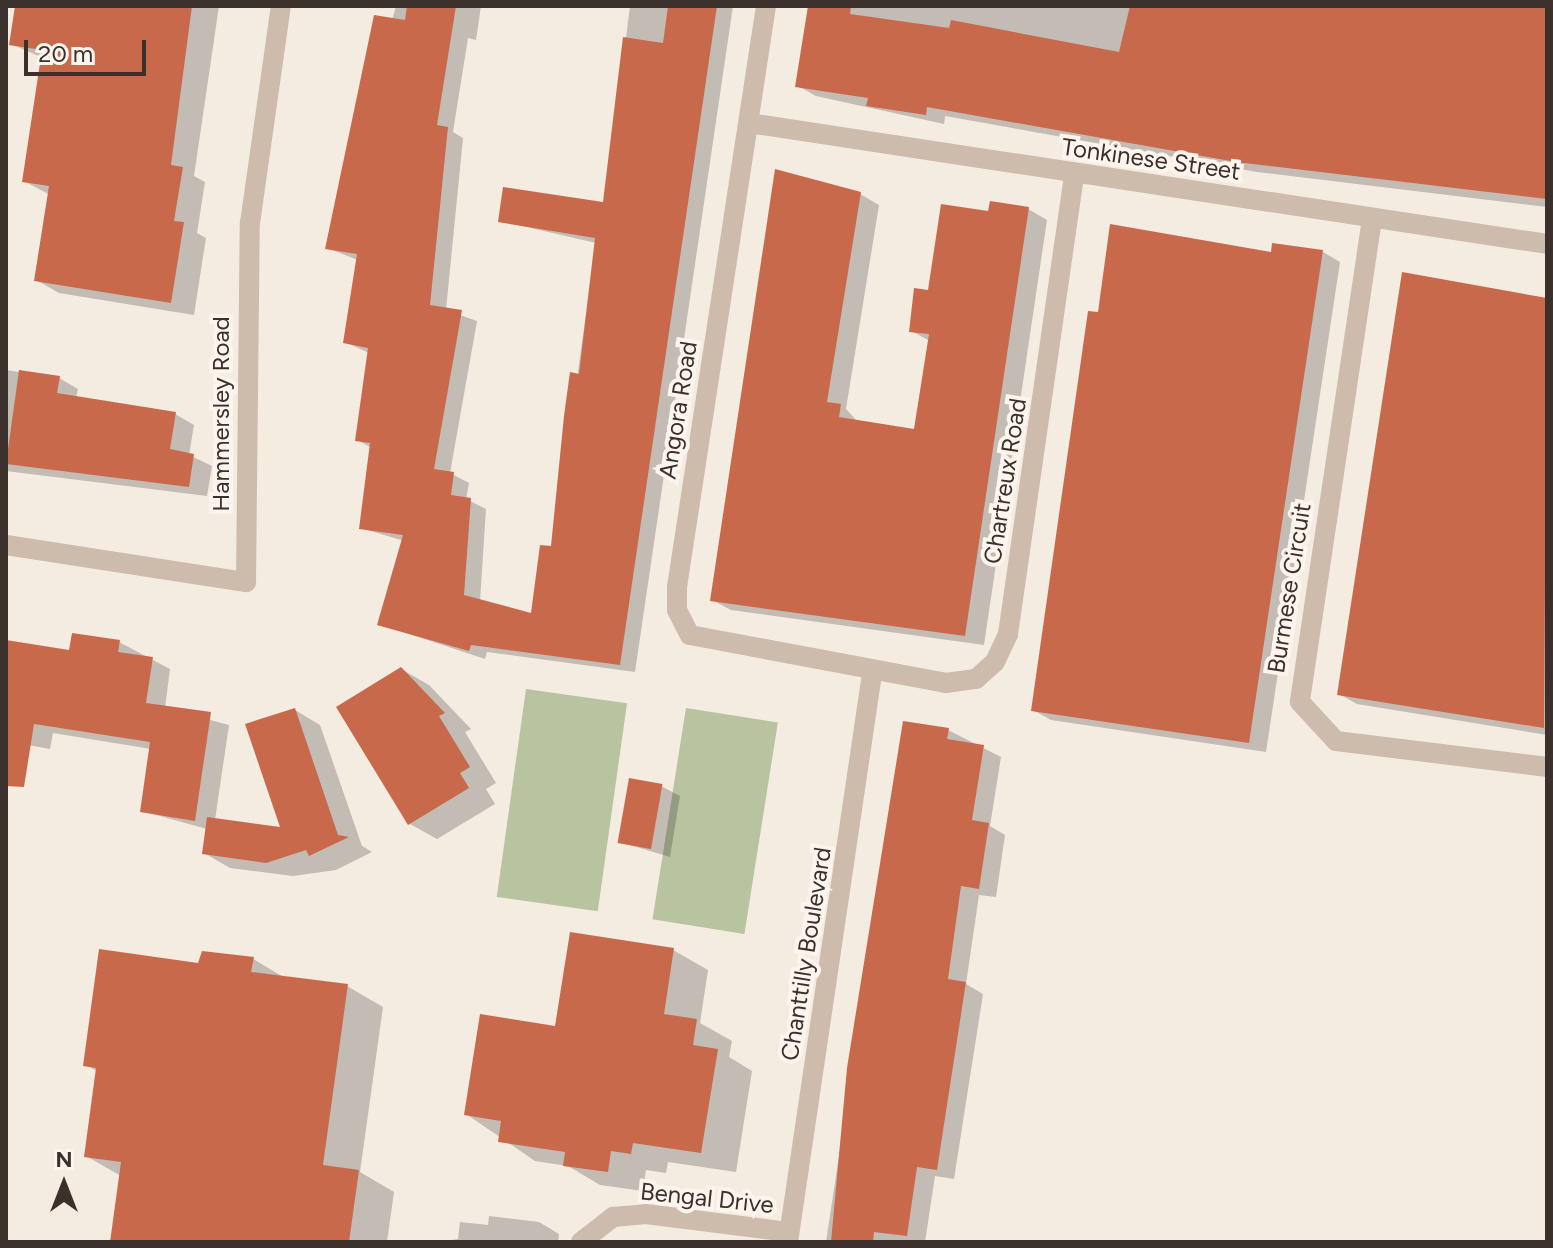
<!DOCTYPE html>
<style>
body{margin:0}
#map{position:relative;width:1553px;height:1248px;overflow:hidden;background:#f4ebe1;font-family:Figtree,sans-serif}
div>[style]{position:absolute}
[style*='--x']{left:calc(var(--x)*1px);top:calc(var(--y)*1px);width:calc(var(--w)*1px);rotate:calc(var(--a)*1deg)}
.green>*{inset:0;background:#b8c4a0;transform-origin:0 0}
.shadow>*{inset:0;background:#0003}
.building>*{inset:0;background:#c8694b;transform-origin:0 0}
.minor>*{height:20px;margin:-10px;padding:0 10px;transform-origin:10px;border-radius:10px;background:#cdbbac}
span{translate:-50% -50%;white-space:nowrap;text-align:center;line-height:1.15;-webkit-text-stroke:8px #fbf5ee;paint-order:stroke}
.street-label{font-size:24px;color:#3b302b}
.frame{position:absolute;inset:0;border:8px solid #3b302b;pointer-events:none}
.north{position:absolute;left:24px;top:1144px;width:80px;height:80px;-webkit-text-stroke:6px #fbf5ee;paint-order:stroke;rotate:0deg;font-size:22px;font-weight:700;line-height:32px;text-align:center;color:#3b302b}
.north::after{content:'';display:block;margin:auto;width:28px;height:36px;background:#3b302b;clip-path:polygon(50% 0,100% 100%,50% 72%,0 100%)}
.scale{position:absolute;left:24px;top:40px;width:122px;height:36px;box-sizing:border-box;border:4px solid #3b302b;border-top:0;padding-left:10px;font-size:24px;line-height:28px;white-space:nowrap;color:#3b302b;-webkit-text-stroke:6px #fbf5ee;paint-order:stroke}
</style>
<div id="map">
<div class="green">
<i style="left:526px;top:689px;width:102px;height:210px;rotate:8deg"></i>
<i style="left:686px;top:708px;width:93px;height:214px;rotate:9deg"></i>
</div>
<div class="shadow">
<i style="clip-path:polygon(111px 6px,219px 6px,194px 176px,205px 182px,197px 233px,206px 238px,194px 315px,59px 293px,36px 280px,50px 195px,24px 181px,43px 58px,11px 44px)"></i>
<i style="clip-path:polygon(396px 6px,481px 6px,476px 40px,468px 38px,453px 132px,463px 138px,446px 310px,477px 321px,450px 473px,469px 483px,466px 499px,486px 509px,480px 601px,533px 615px,553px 549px,596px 243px,500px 221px,605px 205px,630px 6px,733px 6px,635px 672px,487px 652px,485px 659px,379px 624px,404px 541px,361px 528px,372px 448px,357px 440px,369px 353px,345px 342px,358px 260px,327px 248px)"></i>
<i style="clip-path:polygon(811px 6px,1547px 6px,1547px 207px,1257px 172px,945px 116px,944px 124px,816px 96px,798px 86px)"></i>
<i style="clip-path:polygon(860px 194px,879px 205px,846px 409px,858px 422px,916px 431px,930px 341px,911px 331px,990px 213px,1028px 209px,1047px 220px,984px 645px,731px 610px,712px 600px)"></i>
<i style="clip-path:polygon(1323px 252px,1340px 262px,1266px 752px,1051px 720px,1033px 710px,1100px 315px,1273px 254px)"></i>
<i style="clip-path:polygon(1404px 274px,1547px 299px,1547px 735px,1357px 704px,1339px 694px)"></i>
<i style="clip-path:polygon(6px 370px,59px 378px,78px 389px,76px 398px,175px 414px,194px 425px,189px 455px,212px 466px,207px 496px,6px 471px)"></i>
<i style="clip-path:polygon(119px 642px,170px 669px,165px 708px,229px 725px,215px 820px,283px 829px,295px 710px,320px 725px,362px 846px,372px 852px,336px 870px,293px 876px,230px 868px,204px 853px,207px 829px,142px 811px,151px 749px,53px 733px,50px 749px,6px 741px,6px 645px,71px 653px)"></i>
<i style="clip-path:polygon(401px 669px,429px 685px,471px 729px,465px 732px,496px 783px,486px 789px,495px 804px,437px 839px,410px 824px)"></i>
<i style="clip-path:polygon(904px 723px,948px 730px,1001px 757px,990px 826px,1005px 835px,996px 897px,979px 895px,966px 984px,983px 994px,954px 1179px,935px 1176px,925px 1242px,826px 1242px)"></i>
<i style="clip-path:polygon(661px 786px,680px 796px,670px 857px,620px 842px)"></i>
<i style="clip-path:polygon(673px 950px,708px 970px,700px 1023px,732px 1041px,729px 1057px,752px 1071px,736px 1172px,668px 1162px,666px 1173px,646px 1170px,643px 1191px,600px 1185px,568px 1166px,535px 1161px,466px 1114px,557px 1028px)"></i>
<i style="clip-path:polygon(253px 959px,285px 978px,347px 986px,383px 1007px,360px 1172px,394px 1192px,387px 1242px,112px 1242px,121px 1176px,86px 1156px,98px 1072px,85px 1064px,199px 965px)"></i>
<i style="clip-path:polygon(489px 1216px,539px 1222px,559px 1234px,558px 1242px,438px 1242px,458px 1239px,460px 1222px,488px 1225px)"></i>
</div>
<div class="building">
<i style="clip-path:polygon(15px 6px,192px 6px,171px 165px,183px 167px,174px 221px,184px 222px,171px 303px,34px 281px,49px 186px,22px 182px,42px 50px,9px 45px)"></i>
<i style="clip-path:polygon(407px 6px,456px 6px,437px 125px,448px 127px,430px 305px,462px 310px,434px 469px,454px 472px,451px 495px,471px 498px,464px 595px,531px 613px,540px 545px,551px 546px,564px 416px,570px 372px,579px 374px,595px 238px,498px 222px,503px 187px,603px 202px,623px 37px,663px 43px,668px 6px,717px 6px,620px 665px,471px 645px,469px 651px,377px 625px,403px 535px,359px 529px,370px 443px,355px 441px,368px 348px,343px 343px,357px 254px,325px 249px,374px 15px,405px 20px)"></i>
<i style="clip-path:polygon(808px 6px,851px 6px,850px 14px,949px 28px,951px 20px,1119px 52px,1130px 6px,1547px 6px,1547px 199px,1236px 162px,927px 107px,926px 115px,866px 106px,868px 98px,795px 87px)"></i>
<i style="clip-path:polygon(775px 169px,861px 192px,827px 402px,841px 404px,839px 417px,914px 429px,929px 334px,909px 332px,914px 288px,928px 290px,941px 204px,988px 211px,990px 201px,1029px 207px,965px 636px,710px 601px)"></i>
<i style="clip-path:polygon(1110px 224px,1271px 252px,1272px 243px,1323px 250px,1249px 743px,1031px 711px,1088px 311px,1098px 312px)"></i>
<i style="clip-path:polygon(1402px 272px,1547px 298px,1544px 728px,1337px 695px)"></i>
<i style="clip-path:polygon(19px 370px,60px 376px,57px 393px,176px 412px,170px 449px,194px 454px,189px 487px,6px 464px)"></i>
<i style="clip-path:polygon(72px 633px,120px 640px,118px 652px,153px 657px,146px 703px,211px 712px,195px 821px,140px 812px,150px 742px,34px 724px,24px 787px,6px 786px,6px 640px,69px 650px)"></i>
<i style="clip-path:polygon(401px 667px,445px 713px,439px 716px,470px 767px,460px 773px,469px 788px,408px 825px,336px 707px)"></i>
<i style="clip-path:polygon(295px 708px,338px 835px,349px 837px,309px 856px,306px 850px,266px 863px,202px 854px,207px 817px,280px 827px,245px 724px)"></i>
<i style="clip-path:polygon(903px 721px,949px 728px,947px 739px,984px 745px,972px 820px,989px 823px,979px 889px,961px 886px,948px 979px,966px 982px,937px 1170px,917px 1167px,907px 1236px,874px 1232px,873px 1242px,831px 1242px,847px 1068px)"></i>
<i style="left:629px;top:778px;width:34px;height:66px;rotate:10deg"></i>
<i style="clip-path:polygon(570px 932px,674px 948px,664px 1014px,697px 1019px,693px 1045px,718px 1049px,701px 1153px,633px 1143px,631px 1154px,611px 1151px,608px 1172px,563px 1166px,565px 1152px,498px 1142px,501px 1121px,464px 1115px,480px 1014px,555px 1026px)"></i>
<i style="clip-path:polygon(99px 949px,198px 963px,202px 951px,254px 957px,251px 972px,348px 984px,323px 1165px,359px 1170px,349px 1242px,110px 1242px,121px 1162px,84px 1157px,96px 1068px,83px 1066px)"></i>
</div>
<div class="minor">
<i style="--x:766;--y:6;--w:588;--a:98.71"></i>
<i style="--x:677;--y:587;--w:23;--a:90"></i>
<i style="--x:677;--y:610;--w:28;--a:63"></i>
<i style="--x:690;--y:635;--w:260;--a:10.6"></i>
<i style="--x:946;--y:683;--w:30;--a:-8"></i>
<i style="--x:976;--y:679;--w:25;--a:-42"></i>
<i style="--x:995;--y:662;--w:31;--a:-65"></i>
<i style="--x:1008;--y:634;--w:463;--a:-81.8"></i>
<i style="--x:749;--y:123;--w:807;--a:8.62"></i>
<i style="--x:1372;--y:219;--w:488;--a:98.5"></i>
<i style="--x:1300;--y:702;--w:53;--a:47.3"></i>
<i style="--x:1336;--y:741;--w:213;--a:7"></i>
<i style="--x:6;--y:545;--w:243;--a:8.8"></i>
<i style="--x:246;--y:582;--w:359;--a:-89.4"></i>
<i style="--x:250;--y:223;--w:219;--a:-81.9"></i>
<i style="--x:581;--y:1242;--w:41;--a:-38"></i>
<i style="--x:613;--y:1217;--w:33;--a:-5"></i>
<i style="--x:646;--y:1214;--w:144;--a:7.2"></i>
<i style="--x:788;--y:1242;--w:574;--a:-81.59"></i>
</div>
<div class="street-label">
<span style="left:1151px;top:159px;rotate:8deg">Tonkinese Street</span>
<span style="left:678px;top:410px;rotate:-81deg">Angora Road</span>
<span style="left:221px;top:414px;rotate:-90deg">Hammersley Road</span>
<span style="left:1005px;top:481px;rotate:-81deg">Chartreux Road</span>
<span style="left:1289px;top:588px;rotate:-81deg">Burmese Circuit</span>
<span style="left:806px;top:954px;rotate:-81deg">Chanttilly Boulevard</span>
<span style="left:707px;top:1198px;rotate:6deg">Bengal Drive</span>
</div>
<div class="frame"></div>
<div class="north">N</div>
<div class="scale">20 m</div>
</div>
